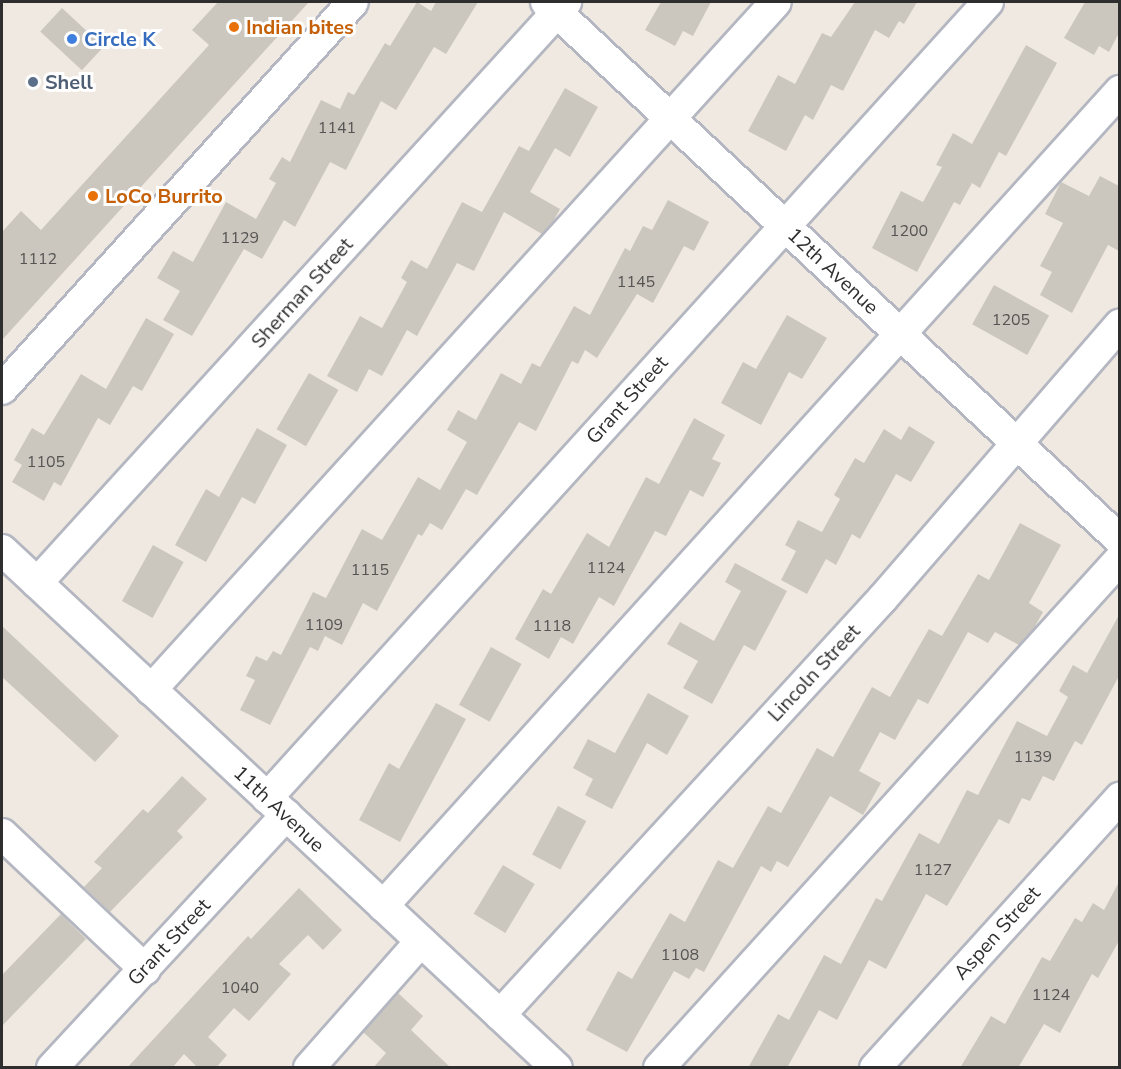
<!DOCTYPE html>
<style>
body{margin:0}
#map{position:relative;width:1121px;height:1069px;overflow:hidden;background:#efe9e1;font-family:"Nunito Sans",sans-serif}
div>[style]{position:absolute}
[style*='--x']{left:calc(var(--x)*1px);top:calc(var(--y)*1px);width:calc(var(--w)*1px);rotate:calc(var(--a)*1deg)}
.building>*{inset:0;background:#cbc7bf;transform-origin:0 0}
.roads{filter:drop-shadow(2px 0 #b4b7c1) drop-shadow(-2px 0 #b4b7c1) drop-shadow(0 2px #b4b7c1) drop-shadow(0 -2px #b4b7c1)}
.minor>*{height:30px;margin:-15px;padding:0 15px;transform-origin:15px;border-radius:15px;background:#fff}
.dots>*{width:16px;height:16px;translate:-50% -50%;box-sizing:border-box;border:3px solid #fff;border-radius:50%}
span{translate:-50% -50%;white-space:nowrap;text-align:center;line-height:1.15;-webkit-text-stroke:6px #fff;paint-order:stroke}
.number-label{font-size:16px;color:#555452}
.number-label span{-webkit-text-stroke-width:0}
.food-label{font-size:20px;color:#c56008;font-weight:700}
.left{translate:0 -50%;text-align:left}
.shop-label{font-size:20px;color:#366cbe;font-weight:700}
.service-label{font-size:20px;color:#4e5e75;font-weight:700}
.street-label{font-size:20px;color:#2e2e2e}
.frame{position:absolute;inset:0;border:3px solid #2e2e2e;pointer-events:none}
</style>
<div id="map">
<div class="building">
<i style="clip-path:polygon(218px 2px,309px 2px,2px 340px,2px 232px,21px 211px,41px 230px,209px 45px,192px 30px)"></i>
<i style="clip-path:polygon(417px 2px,431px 11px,436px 2px,478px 2px,446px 54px,434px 47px,396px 110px,381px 101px,346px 170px,330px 162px,295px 227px,284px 220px,262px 259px,244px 249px,192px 336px,163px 320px,180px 291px,157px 278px,173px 251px,193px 262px,226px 202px,256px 219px,276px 183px,269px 179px,282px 157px,290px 162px,321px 100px,340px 109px,348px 92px,354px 95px,385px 43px,390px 46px)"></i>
<i style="clip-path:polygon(661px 2px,711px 2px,693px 36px,683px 31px,675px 46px,645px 30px)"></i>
<i style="clip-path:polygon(855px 2px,917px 2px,904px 24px,899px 21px,889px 38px,875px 30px,843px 91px,831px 85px,813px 120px,805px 115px,786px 151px,748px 131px,778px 75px,795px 84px,822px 33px,831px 37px)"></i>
<i style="clip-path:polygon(1085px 2px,1119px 2px,1119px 33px,1109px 52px,1099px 46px,1094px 55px,1064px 38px)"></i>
<i style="left:62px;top:8px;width:57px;height:32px;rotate:43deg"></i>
<i style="clip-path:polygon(1026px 45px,1057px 63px,1006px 156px,999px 152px,980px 188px,972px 183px,960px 205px,954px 202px,917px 272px,872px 248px,901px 191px,923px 202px,942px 167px,936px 165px,953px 133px,972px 144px)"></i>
<i style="clip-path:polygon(565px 88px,598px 107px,570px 157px,555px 148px,530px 192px,560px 209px,553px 222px,542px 234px,504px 212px,474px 271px,457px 263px,417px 336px,407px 330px,382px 376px,369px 369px,357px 392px,327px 376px,360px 316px,382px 328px,407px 282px,401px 278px,411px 260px,427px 269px,462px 202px,482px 212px,519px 146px,529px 151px)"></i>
<i style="clip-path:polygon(1100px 176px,1119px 186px,1119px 251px,1108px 245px,1072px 313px,1040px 295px,1052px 272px,1040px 266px,1063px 223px,1045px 214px,1061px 182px,1089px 196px)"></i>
<i style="clip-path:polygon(668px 200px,709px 222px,694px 251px,684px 246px,653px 303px,637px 294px,597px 358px,585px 350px,578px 364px,572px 361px,536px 431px,519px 422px,477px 495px,466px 489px,442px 530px,430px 523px,422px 536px,418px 534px,377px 611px,363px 603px,342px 645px,325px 636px,318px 651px,310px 647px,270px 725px,240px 710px,255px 680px,246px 676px,256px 656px,267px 661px,273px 651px,281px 655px,313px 592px,326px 598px,362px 529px,382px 540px,418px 477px,440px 490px,467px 442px,447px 430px,458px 410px,476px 420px,501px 373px,521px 384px,532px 363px,540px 367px,574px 306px,590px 315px,625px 248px,630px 251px,643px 226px,652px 230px)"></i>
<i style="left:994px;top:285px;width:63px;height:45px;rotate:29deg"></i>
<i style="clip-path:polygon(787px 315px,827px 338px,802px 379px,789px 372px,761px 425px,721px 403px,743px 362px,756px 369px)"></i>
<i style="clip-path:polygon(146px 318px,174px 334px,142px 391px,133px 386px,110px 425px,98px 418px,61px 486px,54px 482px,44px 501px,12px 482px,22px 465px,14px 460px,32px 428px,44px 435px,81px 374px,106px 389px)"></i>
<i style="left:309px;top:373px;width:34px;height:65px;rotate:30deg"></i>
<i style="clip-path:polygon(694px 418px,725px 435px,712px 459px,721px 463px,703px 497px,690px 490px,666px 536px,655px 531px,614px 606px,599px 597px,573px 644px,561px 637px,549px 659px,515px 639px,543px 589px,551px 594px,587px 533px,609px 547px,646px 477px,659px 484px)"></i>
<i style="clip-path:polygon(909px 426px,935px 442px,911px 482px,896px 474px,860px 539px,852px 534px,836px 565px,826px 559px,807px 594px,781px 580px,796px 551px,785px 545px,798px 520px,822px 532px,840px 499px,834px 495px,855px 458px,864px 463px,884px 429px,901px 440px)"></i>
<i style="clip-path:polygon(257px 428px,287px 445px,255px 504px,242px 497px,206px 562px,175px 545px,206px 489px,219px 497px)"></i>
<i style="clip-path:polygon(1020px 523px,1061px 545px,1029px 603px,1043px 612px,1034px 628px,1019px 645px,995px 632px,988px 643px,968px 632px,928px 704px,918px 699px,895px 740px,880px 732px,859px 771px,881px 783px,863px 815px,830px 796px,788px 867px,777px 861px,771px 872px,761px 866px,704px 972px,696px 968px,689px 979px,674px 971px,627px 1052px,586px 1030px,618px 971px,632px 979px,670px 913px,685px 922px,718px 860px,733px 868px,768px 806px,781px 813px,817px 748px,833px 757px,872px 687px,890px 697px,929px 629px,942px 636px,978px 574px,989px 580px)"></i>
<i style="left:153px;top:545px;width:35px;height:64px;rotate:29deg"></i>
<i style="clip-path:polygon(735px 563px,787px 591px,755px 651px,744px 645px,712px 704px,683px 688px,698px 661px,667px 644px,680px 622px,714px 641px,741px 591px,725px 582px)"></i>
<i style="clip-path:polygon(1119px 615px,1119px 676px,1082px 745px,1075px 741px,1054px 781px,1043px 776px,1030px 801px,1022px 798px,1009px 824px,999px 819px,947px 906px,926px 894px,886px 969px,869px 960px,837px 1020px,819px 1010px,787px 1068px,748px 1068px,778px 1014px,789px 1020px,824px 955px,841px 964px,876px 898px,882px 901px,919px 833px,939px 844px,967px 790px,978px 795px,1017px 721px,1047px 736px,1068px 697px,1059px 691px,1073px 665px,1087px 673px)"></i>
<i style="clip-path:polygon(2px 626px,119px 736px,95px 762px,2px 677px)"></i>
<i style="left:491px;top:647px;width:35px;height:66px;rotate:29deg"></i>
<i style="clip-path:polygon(648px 693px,689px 716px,667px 755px,647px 743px,612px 809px,585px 795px,593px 779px,573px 768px,588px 739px,615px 753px)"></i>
<i style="clip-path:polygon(436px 703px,466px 719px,400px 842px,359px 820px,389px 763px,399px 769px)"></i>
<i style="clip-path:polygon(182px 776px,207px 799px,177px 831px,183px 837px,110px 912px,84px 887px,102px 868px,94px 862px,143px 809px,148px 813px)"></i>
<i style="left:558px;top:806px;width:32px;height:55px;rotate:28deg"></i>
<i style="left:503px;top:865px;width:37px;height:57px;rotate:31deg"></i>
<i style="clip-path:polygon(1119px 882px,1119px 941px,1098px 978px,1092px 974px,1060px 1033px,1044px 1024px,1018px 1068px,960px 1068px,991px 1016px,1005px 1024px,1042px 957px,1050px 961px,1075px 918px,1082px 922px,1093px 903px,1104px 910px)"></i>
<i style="clip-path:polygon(299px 888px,342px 930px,323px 950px,308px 935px,279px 964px,291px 974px,249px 1021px,234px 1008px,208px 1037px,227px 1055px,216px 1068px,198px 1068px,184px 1054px,172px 1068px,127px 1068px,248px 936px,251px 939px)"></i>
<i style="clip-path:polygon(61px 914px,86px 939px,2px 1026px,2px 975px)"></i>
<i style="clip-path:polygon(398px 993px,423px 1016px,411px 1030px,451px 1068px,373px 1068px,386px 1053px,363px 1032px)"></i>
</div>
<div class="roads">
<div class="minor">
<i style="--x:546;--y:2;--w:787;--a:43.15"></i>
<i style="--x:2;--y:389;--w:522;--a:-47.79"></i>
<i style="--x:2;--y:550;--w:759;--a:43.03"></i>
<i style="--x:37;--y:583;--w:786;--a:-47.68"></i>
<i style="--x:151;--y:690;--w:929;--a:-47.75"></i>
<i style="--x:267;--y:798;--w:1074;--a:-47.83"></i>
<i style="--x:2;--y:834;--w:197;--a:43.4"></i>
<i style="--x:383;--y:906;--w:1099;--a:-47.88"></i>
<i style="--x:500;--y:1015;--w:566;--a:-47.43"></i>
<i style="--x:883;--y:598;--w:362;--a:-49.1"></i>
<i style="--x:52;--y:1068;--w:345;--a:-47.2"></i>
<i style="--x:309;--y:1068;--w:169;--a:-48.6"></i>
<i style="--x:659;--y:1068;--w:687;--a:-47.83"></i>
<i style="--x:875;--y:1068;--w:365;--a:-47.8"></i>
</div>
</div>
<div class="dots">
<i style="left:234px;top:27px;background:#e8710a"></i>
<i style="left:72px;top:39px;background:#3f7fe0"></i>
<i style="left:33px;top:82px;background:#5c6f8a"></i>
<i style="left:93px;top:196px;background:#e8710a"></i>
</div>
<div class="number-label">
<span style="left:337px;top:128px">1141</span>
<span style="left:909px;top:231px">1200</span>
<span style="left:240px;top:238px">1129</span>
<span style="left:38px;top:259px">1112</span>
<span style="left:636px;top:282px">1145</span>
<span style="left:1011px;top:320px">1205</span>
<span style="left:46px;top:462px">1105</span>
<span style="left:606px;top:568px">1124</span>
<span style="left:370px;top:570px">1115</span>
<span style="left:324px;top:625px">1109</span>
<span style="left:552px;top:626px">1118</span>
<span style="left:1033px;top:757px">1139</span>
<span style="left:933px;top:870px">1127</span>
<span style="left:680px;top:955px">1108</span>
<span style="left:240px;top:988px">1040</span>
<span style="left:1051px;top:995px">1124</span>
</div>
<div class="food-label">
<span class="left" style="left:246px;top:27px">Indian bites</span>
<span class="left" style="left:105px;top:196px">LoCo Burrito</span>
</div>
<div class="shop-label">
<span class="left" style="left:84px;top:39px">Circle K</span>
</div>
<div class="service-label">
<span class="left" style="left:45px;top:82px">Shell</span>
</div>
<div class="street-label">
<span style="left:833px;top:271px;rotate:43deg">12th Avenue</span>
<span style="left:302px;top:293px;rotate:-48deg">Sherman Street</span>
<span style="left:627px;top:400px;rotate:-48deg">Grant Street</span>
<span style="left:814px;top:673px;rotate:-47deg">Lincoln Street</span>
<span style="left:279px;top:809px;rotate:43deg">11th Avenue</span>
<span style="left:997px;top:933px;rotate:-48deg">Aspen Street</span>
<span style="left:169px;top:942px;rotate:-47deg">Grant Street</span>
</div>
<div class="frame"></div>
</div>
